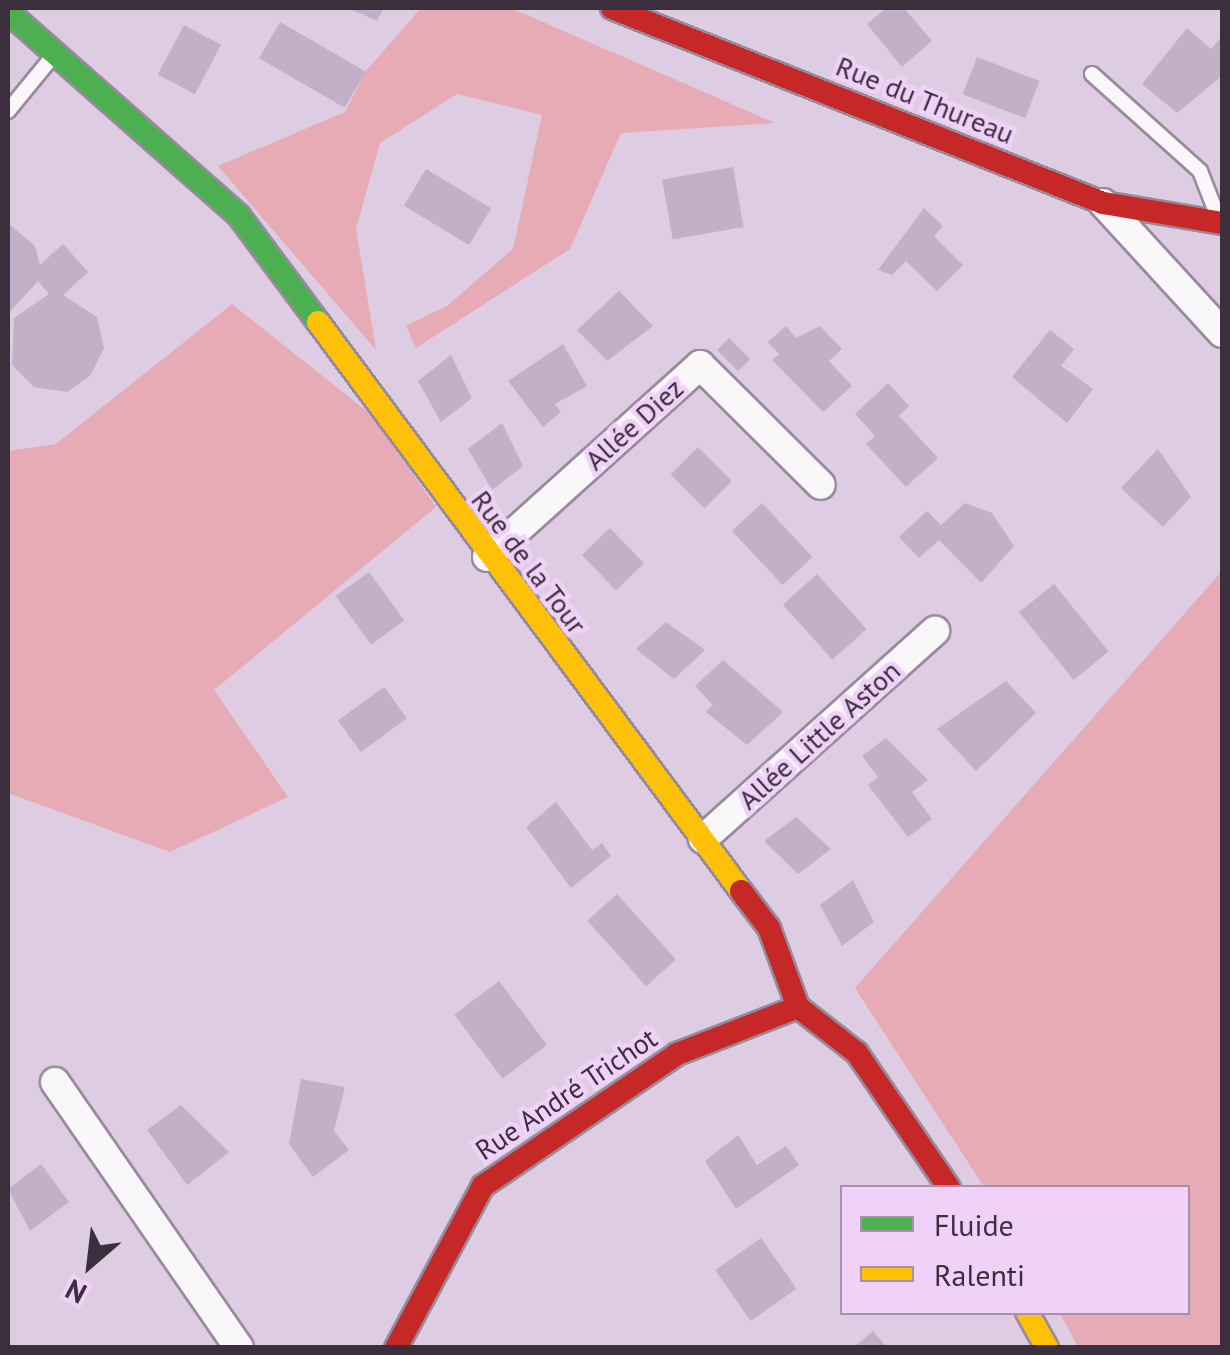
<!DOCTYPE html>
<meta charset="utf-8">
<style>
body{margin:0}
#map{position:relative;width:1230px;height:1355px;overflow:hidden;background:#ddcce2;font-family:"PT Sans",sans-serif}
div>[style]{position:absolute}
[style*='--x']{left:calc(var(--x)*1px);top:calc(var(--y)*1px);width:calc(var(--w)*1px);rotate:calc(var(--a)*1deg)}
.green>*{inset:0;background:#e6abb5}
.building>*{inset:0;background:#c4afc9;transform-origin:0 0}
.roads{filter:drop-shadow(2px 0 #978b9b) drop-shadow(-2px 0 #978b9b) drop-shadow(0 2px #978b9b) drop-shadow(0 -2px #978b9b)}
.lane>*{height:14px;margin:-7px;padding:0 7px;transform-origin:7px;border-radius:7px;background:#faf7fb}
.street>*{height:28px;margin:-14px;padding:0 14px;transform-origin:14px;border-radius:14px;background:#faf7fb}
.fast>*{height:22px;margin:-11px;padding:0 11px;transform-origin:11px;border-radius:11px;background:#4caf50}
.slow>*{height:22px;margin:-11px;padding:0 11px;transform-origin:11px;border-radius:11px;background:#ffc107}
.jam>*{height:22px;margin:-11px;padding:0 11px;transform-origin:11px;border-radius:11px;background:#c62828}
span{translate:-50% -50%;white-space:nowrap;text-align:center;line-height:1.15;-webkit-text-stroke:9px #f0d1f7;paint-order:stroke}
.street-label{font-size:28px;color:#3b2f3d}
.frame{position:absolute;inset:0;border:10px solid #3b2f3d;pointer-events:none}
.legend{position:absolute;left:840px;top:1185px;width:350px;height:130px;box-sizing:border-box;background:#f0d1f7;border:2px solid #a890ad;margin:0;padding:12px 18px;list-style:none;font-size:30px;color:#3b2f3d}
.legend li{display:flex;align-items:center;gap:20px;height:50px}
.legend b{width:50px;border:2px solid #a890ad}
.north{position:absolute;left:40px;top:1215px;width:100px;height:100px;-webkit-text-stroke:8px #f0d1f7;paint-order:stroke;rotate:208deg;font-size:28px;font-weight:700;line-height:40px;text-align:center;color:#3b2f3d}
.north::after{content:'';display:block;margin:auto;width:35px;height:45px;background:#3b2f3d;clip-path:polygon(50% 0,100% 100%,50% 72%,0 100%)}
</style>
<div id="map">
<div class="green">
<i style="clip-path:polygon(421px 8px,511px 8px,775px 123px,621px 133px,570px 249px,416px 348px,406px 326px,447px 306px,513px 249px,542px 115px,457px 94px,380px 143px,356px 229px,376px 350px,218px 166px,345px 112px,366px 71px)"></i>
<i style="clip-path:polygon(232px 304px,374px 417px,436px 507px,214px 690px,288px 797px,170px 852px,8px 793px,8px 451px,56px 444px)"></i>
<i style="clip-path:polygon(1222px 571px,1222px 1347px,1078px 1347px,1060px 1313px,1188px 1312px,1188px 1188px,984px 1187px,855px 988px)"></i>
</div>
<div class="building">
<i style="clip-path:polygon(348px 8px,384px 8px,377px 21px)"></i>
<i style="clip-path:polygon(886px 8px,904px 8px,932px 41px,902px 67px,867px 24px)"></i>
<i style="left:280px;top:22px;width:99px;height:42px;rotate:30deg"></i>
<i style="left:184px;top:25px;width:42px;height:56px;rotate:28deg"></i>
<i style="clip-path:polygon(1187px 28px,1211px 49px,1222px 36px,1222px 76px,1177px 113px,1142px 84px)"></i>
<i style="left:977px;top:57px;width:67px;height:40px;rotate:21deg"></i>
<i style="left:733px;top:167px;width:61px;height:72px;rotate:80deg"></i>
<i style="left:426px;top:169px;width:76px;height:43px;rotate:31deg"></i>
<i style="clip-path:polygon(924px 208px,943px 226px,934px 236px,963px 265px,937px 291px,906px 261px,892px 275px,878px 270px)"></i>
<i style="clip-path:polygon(8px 223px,35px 246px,40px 265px,63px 244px,88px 272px,63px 295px,97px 317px,104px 348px,90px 376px,67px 392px,34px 387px,12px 365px,14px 318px,49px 294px,38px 281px,8px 314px)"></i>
<i style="clip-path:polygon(619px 291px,653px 326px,607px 361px,577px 330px)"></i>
<i style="clip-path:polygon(786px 326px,796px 338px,820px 326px,842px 349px,829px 361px,852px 386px,823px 412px,772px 360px,779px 354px,768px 342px)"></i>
<i style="clip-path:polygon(1050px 330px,1074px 349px,1061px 366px,1093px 389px,1067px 423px,1012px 377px)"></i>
<i style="left:729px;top:338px;width:30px;height:17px;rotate:45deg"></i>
<i style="clip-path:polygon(563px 344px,587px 386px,555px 404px,561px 412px,543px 427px,508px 381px)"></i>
<i style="clip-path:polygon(451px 355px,472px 398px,441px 422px,418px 381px)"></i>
<i style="clip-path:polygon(888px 383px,909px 406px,899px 416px,938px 458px,906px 487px,866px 444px,875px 436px,855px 414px)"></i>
<i style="clip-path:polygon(502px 423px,523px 466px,492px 490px,468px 449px)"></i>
<i style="left:698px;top:447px;width:48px;height:39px;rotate:45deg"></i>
<i style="clip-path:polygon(1158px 449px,1191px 497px,1163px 527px,1121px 488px)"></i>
<i style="left:762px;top:503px;width:74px;height:41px;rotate:47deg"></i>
<i style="clip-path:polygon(965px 503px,992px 513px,1014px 546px,981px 583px,939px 540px,919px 558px,899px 537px,927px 511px,941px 525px)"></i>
<i style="left:610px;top:528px;width:49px;height:39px;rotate:46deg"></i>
<i style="left:369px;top:572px;width:60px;height:41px;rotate:54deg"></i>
<i style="left:817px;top:574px;width:74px;height:46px;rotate:48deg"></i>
<i style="left:1054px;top:584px;width:87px;height:45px;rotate:51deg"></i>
<i style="clip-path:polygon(666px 622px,705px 650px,674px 679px,636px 649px)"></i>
<i style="clip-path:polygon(723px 660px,783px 712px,747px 745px,706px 712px,713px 705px,695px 686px)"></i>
<i style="clip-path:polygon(1006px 681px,1036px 713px,976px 771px,937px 729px)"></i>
<i style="left:384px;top:687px;width:39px;height:57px;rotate:54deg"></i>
<i style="clip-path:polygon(886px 738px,928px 780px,912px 792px,932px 819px,908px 837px,868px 785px,878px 777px,862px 756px)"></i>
<i style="clip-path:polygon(556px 802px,592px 850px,602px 843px,611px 856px,571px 888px,526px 827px)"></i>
<i style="clip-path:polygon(796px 817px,831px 849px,798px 874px,764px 841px)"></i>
<i style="clip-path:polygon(853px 880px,874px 922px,842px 946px,820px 905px)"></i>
<i style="left:617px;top:894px;width:88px;height:40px;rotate:48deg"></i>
<i style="left:499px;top:981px;width:80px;height:56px;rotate:53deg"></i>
<i style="clip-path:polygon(301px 1079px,345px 1087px,334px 1131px,349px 1150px,313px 1177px,289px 1144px)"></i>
<i style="clip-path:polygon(181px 1105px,229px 1152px,187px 1185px,147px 1130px)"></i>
<i style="clip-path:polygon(738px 1135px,757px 1165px,786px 1146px,799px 1165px,736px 1209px,705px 1161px)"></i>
<i style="clip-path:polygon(41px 1164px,69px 1202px,30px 1231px,8px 1189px)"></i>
<i style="left:761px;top:1238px;width:62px;height:56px;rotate:55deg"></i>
<i style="clip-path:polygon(873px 1331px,886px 1346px,853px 1348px)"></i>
</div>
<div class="roads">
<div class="lane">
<i style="--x:1092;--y:74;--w:145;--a:41.9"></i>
<i style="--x:1200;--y:171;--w:49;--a:68.6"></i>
<i style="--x:8;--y:111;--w:71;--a:-50.7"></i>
</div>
<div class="street">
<i style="--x:1103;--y:203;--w:176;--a:47.5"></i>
<i style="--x:487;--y:557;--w:287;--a:-42"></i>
<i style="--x:700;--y:365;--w:170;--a:44.8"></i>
<i style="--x:703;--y:839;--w:312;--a:-41.9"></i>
<i style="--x:55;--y:1082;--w:323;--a:55.3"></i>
</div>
<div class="fast">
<i style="--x:8;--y:12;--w:308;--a:41.4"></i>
<i style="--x:239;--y:216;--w:132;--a:53.3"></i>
</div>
<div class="slow">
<i style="--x:318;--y:322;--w:709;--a:53.37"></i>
<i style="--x:1027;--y:1312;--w:41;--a:60.9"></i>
</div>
<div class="jam">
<i style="--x:612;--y:8;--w:528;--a:21.66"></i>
<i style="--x:1103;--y:203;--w:121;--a:9.5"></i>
<i style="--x:741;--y:891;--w:46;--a:52.9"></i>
<i style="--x:769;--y:928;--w:84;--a:69.8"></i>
<i style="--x:798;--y:1007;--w:75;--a:37.9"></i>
<i style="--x:857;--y:1053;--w:163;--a:55.7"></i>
<i style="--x:396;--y:1348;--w:184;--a:-61.8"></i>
<i style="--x:483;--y:1186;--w:235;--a:-34.2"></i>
<i style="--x:677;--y:1054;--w:130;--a:-21.2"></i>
</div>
</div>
<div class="street-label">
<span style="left:925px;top:100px;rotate:22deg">Rue du Thureau</span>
<span style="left:634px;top:424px;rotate:-42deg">Allée Diez</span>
<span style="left:529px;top:562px;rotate:53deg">Rue de la Tour</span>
<span style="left:819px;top:735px;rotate:-42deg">Allée Little Aston</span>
<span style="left:566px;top:1094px;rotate:-34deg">Rue André Trichot</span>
</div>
<div class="frame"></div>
<ul class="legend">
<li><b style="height:12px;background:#4caf50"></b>Fluide</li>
<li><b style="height:12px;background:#ffc107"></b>Ralenti</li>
</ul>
<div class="north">N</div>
</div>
